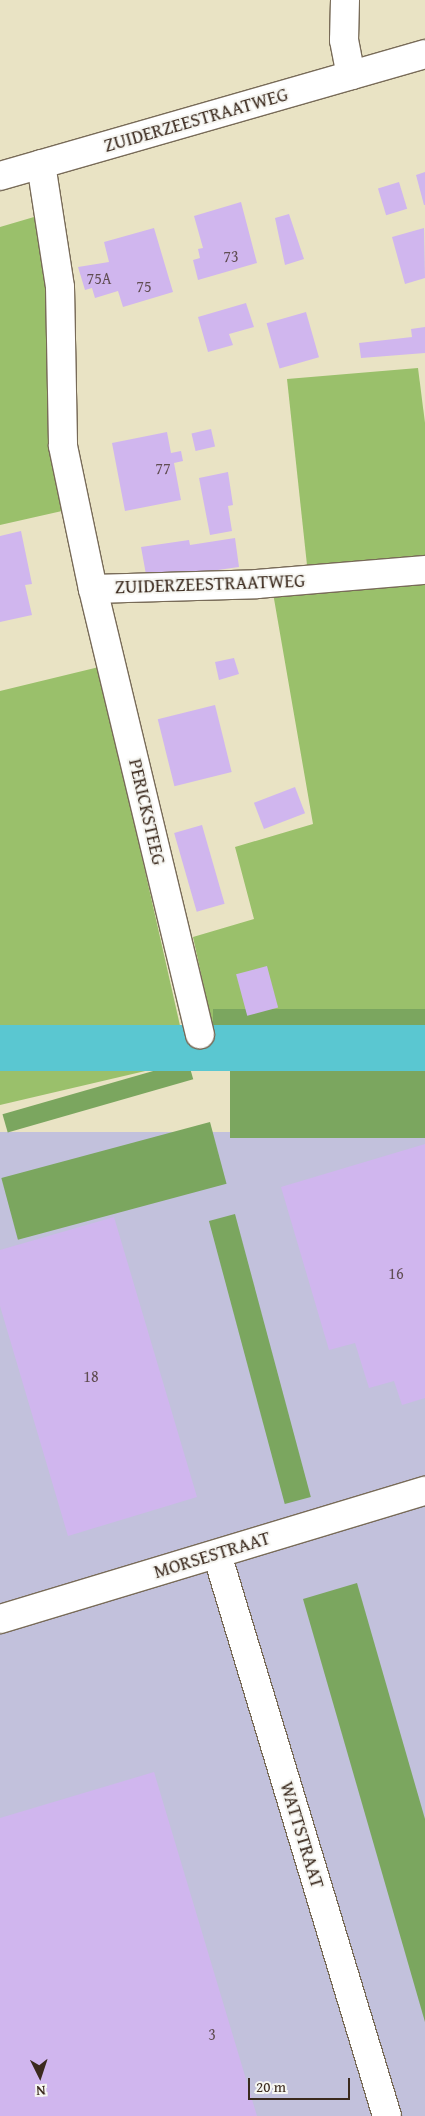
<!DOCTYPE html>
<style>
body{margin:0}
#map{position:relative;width:425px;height:2116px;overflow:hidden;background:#e9e3c4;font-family:"Gentium Book Plus",serif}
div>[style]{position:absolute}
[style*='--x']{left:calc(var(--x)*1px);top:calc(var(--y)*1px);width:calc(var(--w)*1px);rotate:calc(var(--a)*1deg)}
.industrial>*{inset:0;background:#c2c1dc;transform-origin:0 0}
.green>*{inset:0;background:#9ac06b}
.forest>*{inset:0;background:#7ba65f;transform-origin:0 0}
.water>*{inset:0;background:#5ac7d1;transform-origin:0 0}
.building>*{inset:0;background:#d0b6ee;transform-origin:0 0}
.roads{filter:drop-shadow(1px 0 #786b58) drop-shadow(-1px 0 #786b58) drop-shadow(0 1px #786b58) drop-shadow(0 -1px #786b58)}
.minor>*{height:28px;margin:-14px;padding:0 14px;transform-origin:14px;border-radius:14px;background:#fff}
.secondary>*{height:28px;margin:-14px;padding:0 14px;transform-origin:14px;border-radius:14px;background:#fff}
span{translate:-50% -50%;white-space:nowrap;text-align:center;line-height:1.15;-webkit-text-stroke:4px #f6f6f2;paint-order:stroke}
.number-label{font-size:16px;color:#604d52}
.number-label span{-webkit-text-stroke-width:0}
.street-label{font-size:19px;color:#3b2a1e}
.north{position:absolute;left:15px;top:2051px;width:50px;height:50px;-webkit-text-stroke:4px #f6f6f2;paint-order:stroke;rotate:176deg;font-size:14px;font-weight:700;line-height:20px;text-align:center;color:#3b2a1e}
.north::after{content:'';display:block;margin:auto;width:18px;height:22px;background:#3b2a1e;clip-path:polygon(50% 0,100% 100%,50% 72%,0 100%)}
.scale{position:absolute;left:248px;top:2078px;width:102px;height:22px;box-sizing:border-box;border:2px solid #3b2a1e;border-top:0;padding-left:6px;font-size:15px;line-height:18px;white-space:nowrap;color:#3b2a1e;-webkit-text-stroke:4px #f6f6f2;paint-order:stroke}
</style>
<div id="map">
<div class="industrial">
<i style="left:425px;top:1132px;width:984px;height:437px;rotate:90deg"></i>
</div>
<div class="green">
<i style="clip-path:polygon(34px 217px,45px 248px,51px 447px,62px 511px,0 525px,0 227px)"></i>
<i style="clip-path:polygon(418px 368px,425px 423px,425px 556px,307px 565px,287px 379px)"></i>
<i style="clip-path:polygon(425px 579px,425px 1009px,219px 1057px,193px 937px,254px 919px,235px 847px,313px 824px,273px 593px)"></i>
<i style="clip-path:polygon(99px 667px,188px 1061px,0 1105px,0 691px)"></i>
</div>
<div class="forest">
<i style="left:425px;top:1009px;width:16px;height:212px;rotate:90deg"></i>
<i style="left:188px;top:1061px;width:19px;height:193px;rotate:74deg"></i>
<i style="left:425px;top:1071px;width:67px;height:195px;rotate:90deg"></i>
<i style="left:210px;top:1122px;width:64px;height:216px;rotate:75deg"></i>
<i style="left:235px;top:1214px;width:293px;height:27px;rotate:75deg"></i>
<i style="clip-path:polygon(357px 1583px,425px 1819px,425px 2022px,303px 1599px)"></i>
</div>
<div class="water">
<i style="left:425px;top:1025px;width:46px;height:437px;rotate:90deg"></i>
</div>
<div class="building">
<i style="clip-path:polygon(425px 172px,425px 205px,424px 205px,416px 175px)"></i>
<i style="left:399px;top:182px;width:28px;height:22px;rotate:73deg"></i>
<i style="clip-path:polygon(241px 202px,257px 263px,198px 280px,193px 260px,200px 258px,198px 249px,203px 248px,194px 216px)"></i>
<i style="clip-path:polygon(289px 214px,304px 259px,285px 265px,275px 218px)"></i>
<i style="clip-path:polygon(154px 228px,173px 292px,123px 307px,118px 291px,95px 298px,92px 288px,85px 290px,78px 267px,109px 262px,104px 242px)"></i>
<i style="clip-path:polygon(424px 228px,425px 278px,405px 284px,392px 237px)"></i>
<i style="clip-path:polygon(246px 303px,254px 327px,229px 334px,233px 345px,208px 352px,198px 317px)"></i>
<i style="left:306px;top:312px;width:47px;height:41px;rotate:74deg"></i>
<i style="clip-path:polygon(425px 327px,425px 353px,361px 358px,359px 343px,412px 337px,411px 329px)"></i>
<i style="left:211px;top:429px;width:18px;height:20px;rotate:77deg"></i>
<i style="clip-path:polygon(167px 432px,171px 453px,181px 451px,183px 461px,174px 463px,181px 500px,125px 511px,112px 443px)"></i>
<i style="clip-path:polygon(228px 472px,233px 505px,228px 506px,232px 531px,210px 535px,199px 478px)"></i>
<i style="clip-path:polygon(21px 531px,32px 584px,25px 585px,32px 615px,0 622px,0 536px)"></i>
<i style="clip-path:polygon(235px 538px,239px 567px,147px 580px,141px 547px,189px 540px,190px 545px)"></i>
<i style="clip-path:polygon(234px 658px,239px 674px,219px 680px,215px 662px)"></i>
<i style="left:215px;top:705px;width:69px;height:59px;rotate:76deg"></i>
<i style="left:295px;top:787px;width:28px;height:44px;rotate:69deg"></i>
<i style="left:202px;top:825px;width:82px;height:29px;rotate:74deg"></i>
<i style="left:267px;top:966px;width:43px;height:32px;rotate:75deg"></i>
<i style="clip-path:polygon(425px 1144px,425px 1398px,402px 1405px,394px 1381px,369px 1388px,355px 1343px,329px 1350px,281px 1187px)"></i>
<i style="clip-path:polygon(114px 1217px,197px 1497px,68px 1536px,0 1306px,0 1250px)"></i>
<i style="clip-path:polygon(154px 1772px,257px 2116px,0 2116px,0 1818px)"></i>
</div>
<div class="roads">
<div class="minor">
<i style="--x:345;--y:0;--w:40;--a:91.4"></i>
<i style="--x:344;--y:40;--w:36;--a:79"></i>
<i style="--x:41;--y:164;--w:124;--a:81.2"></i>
<i style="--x:60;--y:287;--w:159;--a:88.9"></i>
<i style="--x:63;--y:446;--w:146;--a:78.2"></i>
<i style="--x:93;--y:589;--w:164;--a:-1.7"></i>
<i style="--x:257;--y:584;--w:169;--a:-4.8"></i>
<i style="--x:93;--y:589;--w:458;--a:76.5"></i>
<i style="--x:217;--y:1554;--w:587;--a:73.17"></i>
<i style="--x:0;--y:1619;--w:444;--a:-16.8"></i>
</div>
<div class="secondary">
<i style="--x:0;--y:176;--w:442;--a:-16"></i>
</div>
</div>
<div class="number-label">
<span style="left:231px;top:256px">73</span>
<span style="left:99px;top:278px">75A</span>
<span style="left:144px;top:286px">75</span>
<span style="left:163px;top:468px">77</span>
<span style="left:396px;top:1273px">16</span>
<span style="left:91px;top:1376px">18</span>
<span style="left:212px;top:2034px">3</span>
</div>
<div class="street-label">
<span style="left:196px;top:120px;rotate:-16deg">ZUIDERZEESTRAATWEG</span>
<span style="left:210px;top:584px;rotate:-2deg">ZUIDERZEESTRAATWEG</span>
<span style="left:147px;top:812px;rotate:77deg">PERICKSTEEG</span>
<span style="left:212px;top:1555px;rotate:-17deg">MORSESTRAAT</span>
<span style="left:302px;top:1835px;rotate:73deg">WATTSTRAAT</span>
</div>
<div class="north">N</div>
<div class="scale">20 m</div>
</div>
